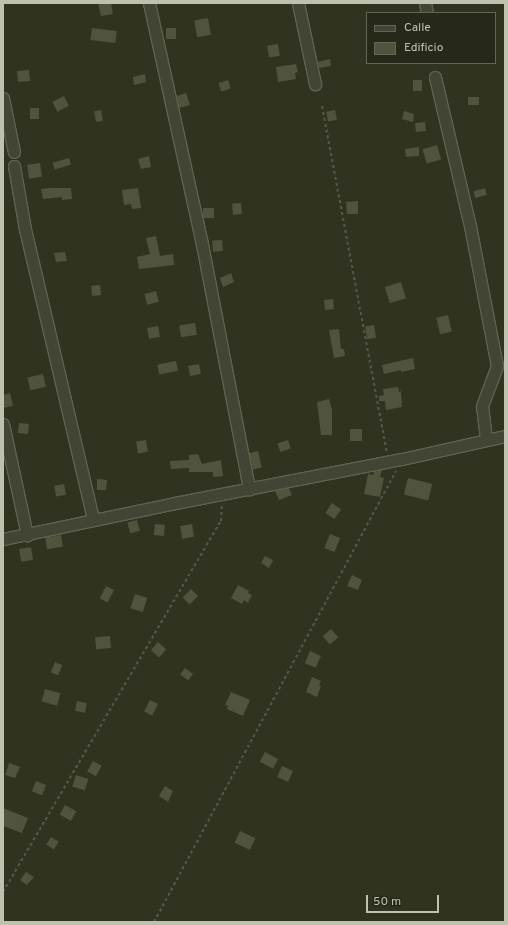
<!DOCTYPE html>
<style>
body{margin:0}
#map{position:relative;width:508px;height:925px;overflow:hidden;background:#313321;font-family:Overpass,sans-serif}
div>[style]{position:absolute}
[style*='--x']{left:calc(var(--x)*1px);top:calc(var(--y)*1px);width:calc(var(--w)*1px);rotate:calc(var(--a)*1deg)}
.building>*{inset:0;background:#50533d;transform-origin:0 0}
.path>*{height:2px;margin-top:-1px;transform-origin:0;background:repeating-linear-gradient(90deg,#5b5549 0 3px,transparent 0 6px)}
.roads{filter:drop-shadow(1px 0 #5f6251) drop-shadow(-1px 0 #5f6251) drop-shadow(0 1px #5f6251) drop-shadow(0 -1px #5f6251)}
.minor>*{height:11px;margin:-5.5px;padding:0 5.5px;transform-origin:5.5px;border-radius:5.5px;background:#424434}
span{translate:-50% -50%;white-space:nowrap;text-align:center;line-height:1.15;-webkit-text-stroke:3.5px #262819;paint-order:stroke}
.frame{position:absolute;inset:0;border:4px solid #bec1ae;pointer-events:none}
.legend{position:absolute;left:366px;top:12px;width:130px;height:52px;box-sizing:border-box;background:#262819;border:1px solid #636555;margin:0;padding:5px 7px;list-style:none;font-size:12px;color:#bec1ae}
.legend li{display:flex;align-items:center;gap:8px;height:20px}
.legend b{width:20px;border:1px solid #636555}
.scale{position:absolute;left:366px;top:895px;width:73px;height:18px;box-sizing:border-box;border:2px solid #bec1ae;border-top:0;padding-left:5px;font-size:12px;line-height:14px;white-space:nowrap;color:#bec1ae;-webkit-text-stroke:3px #262819;paint-order:stroke}
</style>
<div id="map">
<div class="building">
<i style="clip-path:polygon(98px 3px,111px 3px,113px 14px,101px 16px)"></i>
<i style="left:208px;top:18px;width:17px;height:14px;rotate:80deg"></i>
<i style="left:92px;top:28px;width:25px;height:12px;rotate:7deg"></i>
<i style="left:166px;top:28px;width:10px;height:11px"></i>
<i style="left:278px;top:44px;width:12px;height:11px;rotate:81deg"></i>
<i style="clip-path:polygon(330px 59px,331px 66px,319px 68px,318px 62px)"></i>
<i style="clip-path:polygon(296px 64px,298px 72px,295px 73px,296px 79px,278px 82px,276px 67px)"></i>
<i style="left:29px;top:70px;width:11px;height:12px;rotate:85deg"></i>
<i style="clip-path:polygon(145px 74px,146px 82px,134px 85px,133px 77px)"></i>
<i style="left:228px;top:80px;width:9px;height:10px;rotate:72deg"></i>
<i style="left:413px;top:80px;width:9px;height:11px"></i>
<i style="clip-path:polygon(186px 93px,190px 105px,179px 108px,177px 96px)"></i>
<i style="left:64px;top:96px;width:11px;height:13px;rotate:63deg"></i>
<i style="left:479px;top:97px;width:8px;height:11px;rotate:90deg"></i>
<i style="left:30px;top:108px;width:9px;height:11px"></i>
<i style="left:101px;top:110px;width:11px;height:7px;rotate:80deg"></i>
<i style="left:335px;top:110px;width:10px;height:9px;rotate:79deg"></i>
<i style="clip-path:polygon(404px 111px,414px 114px,413px 122px,402px 119px)"></i>
<i style="left:425px;top:122px;width:9px;height:10px;rotate:84deg"></i>
<i style="left:437px;top:145px;width:15px;height:15px;rotate:74deg"></i>
<i style="clip-path:polygon(419px 147px,419px 156px,406px 157px,405px 149px)"></i>
<i style="clip-path:polygon(149px 156px,151px 167px,141px 169px,138px 159px)"></i>
<i style="left:69px;top:158px;width:7px;height:17px;rotate:74deg"></i>
<i style="left:40px;top:163px;width:14px;height:13px;rotate:82deg"></i>
<i style="clip-path:polygon(50px 188px,71px 188px,72px 199px,62px 200px,62px 197px,43px 199px,41px 189px)"></i>
<i style="clip-path:polygon(138px 188px,141px 208px,132px 209px,131px 204px,124px 205px,122px 190px)"></i>
<i style="left:485px;top:188px;width:7px;height:12px;rotate:74deg"></i>
<i style="clip-path:polygon(358px 201px,358px 214px,347px 214px,346px 202px)"></i>
<i style="left:241px;top:203px;width:11px;height:9px;rotate:85deg"></i>
<i style="left:203px;top:208px;width:11px;height:10px"></i>
<i style="clip-path:polygon(156px 236px,160px 256px,173px 254px,174px 265px,139px 269px,137px 257px,150px 254px,146px 238px)"></i>
<i style="left:222px;top:240px;width:11px;height:10px;rotate:85deg"></i>
<i style="clip-path:polygon(65px 252px,67px 261px,56px 262px,54px 253px)"></i>
<i style="clip-path:polygon(231px 273px,234px 282px,223px 287px,220px 278px)"></i>
<i style="left:401px;top:282px;width:17px;height:17px;rotate:73deg"></i>
<i style="left:100px;top:285px;width:10px;height:9px;rotate:84deg"></i>
<i style="left:156px;top:291px;width:11px;height:12px;rotate:75deg"></i>
<i style="left:333px;top:299px;width:10px;height:9px;rotate:84deg"></i>
<i style="left:448px;top:315px;width:17px;height:12px;rotate:77deg"></i>
<i style="left:195px;top:323px;width:12px;height:16px;rotate:81deg"></i>
<i style="left:374px;top:325px;width:13px;height:9px;rotate:81deg"></i>
<i style="left:158px;top:326px;width:11px;height:11px;rotate:80deg"></i>
<i style="clip-path:polygon(339px 329px,341px 349px,344px 349px,345px 356px,334px 358px,329px 330px)"></i>
<i style="clip-path:polygon(413px 358px,415px 369px,401px 372px,401px 370px,384px 374px,382px 365px)"></i>
<i style="left:176px;top:361px;width:10px;height:19px;rotate:79deg"></i>
<i style="left:199px;top:364px;width:10px;height:11px;rotate:79deg"></i>
<i style="left:43px;top:374px;width:13px;height:16px;rotate:77deg"></i>
<i style="clip-path:polygon(398px 387px,399px 392px,401px 391px,402px 407px,386px 410px,385px 401px,379px 401px,379px 396px,384px 395px,383px 389px)"></i>
<i style="clip-path:polygon(10px 393px,13px 406px,3px 408px,3px 395px)"></i>
<i style="clip-path:polygon(329px 399px,332px 410px,332px 435px,321px 435px,317px 402px)"></i>
<i style="left:19px;top:423px;width:10px;height:10px;rotate:6deg"></i>
<i style="left:362px;top:429px;width:12px;height:12px;rotate:90deg"></i>
<i style="left:146px;top:440px;width:12px;height:10px;rotate:81deg"></i>
<i style="left:288px;top:440px;width:9px;height:11px;rotate:72deg"></i>
<i style="left:258px;top:451px;width:17px;height:9px;rotate:77deg"></i>
<i style="clip-path:polygon(198px 454px,202px 464px,221px 460px,223px 476px,213px 477px,213px 472px,189px 472px,189px 468px,171px 469px,170px 461px,189px 460px,189px 455px)"></i>
<i style="clip-path:polygon(382px 470px,380px 477px,384px 478px,380px 497px,364px 494px,368px 474px,373px 475px,374px 472px)"></i>
<i style="left:408px;top:478px;width:25px;height:17px;rotate:14deg"></i>
<i style="clip-path:polygon(97px 479px,107px 480px,106px 490px,97px 490px)"></i>
<i style="left:64px;top:484px;width:11px;height:10px;rotate:80deg"></i>
<i style="clip-path:polygon(289px 488px,292px 495px,279px 500px,275px 491px)"></i>
<i style="left:332px;top:503px;width:11px;height:12px;rotate:34deg"></i>
<i style="left:137px;top:520px;width:11px;height:10px;rotate:75deg"></i>
<i style="left:155px;top:524px;width:10px;height:11px;rotate:6deg"></i>
<i style="left:192px;top:524px;width:13px;height:12px;rotate:81deg"></i>
<i style="left:330px;top:534px;width:11px;height:15px;rotate:22deg"></i>
<i style="left:61px;top:535px;width:12px;height:16px;rotate:81deg"></i>
<i style="left:31px;top:547px;width:13px;height:12px;rotate:81deg"></i>
<i style="clip-path:polygon(265px 556px,273px 560px,269px 568px,261px 563px)"></i>
<i style="clip-path:polygon(352px 575px,362px 580px,358px 590px,347px 586px)"></i>
<i style="clip-path:polygon(238px 585px,249px 591px,248px 593px,252px 595px,248px 603px,244px 600px,242px 604px,231px 598px)"></i>
<i style="left:106px;top:586px;width:9px;height:14px;rotate:27deg"></i>
<i style="left:191px;top:589px;width:10px;height:12px;rotate:45deg"></i>
<i style="left:135px;top:594px;width:13px;height:15px;rotate:18deg"></i>
<i style="left:331px;top:629px;width:11px;height:11px;rotate:49deg"></i>
<i style="left:110px;top:636px;width:12px;height:15px;rotate:85deg"></i>
<i style="left:158px;top:642px;width:11px;height:11px;rotate:41deg"></i>
<i style="left:310px;top:651px;width:12px;height:13px;rotate:24deg"></i>
<i style="left:55px;top:662px;width:8px;height:11px;rotate:23deg"></i>
<i style="left:185px;top:668px;width:10px;height:8px;rotate:37deg"></i>
<i style="clip-path:polygon(312px 677px,321px 681px,319px 685px,321px 686px,317px 697px,306px 692px)"></i>
<i style="left:45px;top:689px;width:16px;height:13px;rotate:15deg"></i>
<i style="clip-path:polygon(231px 692px,250px 700px,243px 716px,227px 709px,228px 706px,225px 705px)"></i>
<i style="left:150px;top:700px;width:9px;height:13px;rotate:27deg"></i>
<i style="left:77px;top:701px;width:10px;height:10px;rotate:11deg"></i>
<i style="left:265px;top:752px;width:15px;height:11px;rotate:28deg"></i>
<i style="left:93px;top:761px;width:10px;height:12px;rotate:29deg"></i>
<i style="clip-path:polygon(9px 763px,20px 767px,15px 778px,5px 775px)"></i>
<i style="left:282px;top:766px;width:12px;height:12px;rotate:24deg"></i>
<i style="left:76px;top:775px;width:13px;height:12px;rotate:18deg"></i>
<i style="left:36px;top:781px;width:11px;height:11px;rotate:22deg"></i>
<i style="clip-path:polygon(165px 786px,173px 791px,168px 802px,159px 796px)"></i>
<i style="left:65px;top:805px;width:13px;height:11px;rotate:29deg"></i>
<i style="clip-path:polygon(3px 808px,28px 818px,22px 833px,3px 826px)"></i>
<i style="left:240px;top:831px;width:17px;height:13px;rotate:25deg"></i>
<i style="left:51px;top:837px;width:9px;height:9px;rotate:32deg"></i>
<i style="clip-path:polygon(26px 872px,34px 877px,27px 885px,20px 880px)"></i>
</div>
<div class="path">
<i style="--x:322;--y:106;--w:353;--a:79.4"></i>
<i style="--x:3;--y:892;--w:430;--a:-59.6"></i>
<i style="--x:221;--y:521;--w:18;--a:-87"></i>
<i style="--x:154;--y:922;--w:512;--a:-61.78"></i>
</div>
<div class="roads">
<div class="minor">
<i style="--x:149;--y:3;--w:242;--a:77.6"></i>
<i style="--x:201;--y:239;--w:255;--a:79.1"></i>
<i style="--x:298;--y:3;--w:83;--a:78.1"></i>
<i style="--x:425;--y:3;--w:10;--a:79"></i>
<i style="--x:435;--y:77;--w:158;--a:76.8"></i>
<i style="--x:471;--y:231;--w:137;--a:79.1"></i>
<i style="--x:497;--y:366;--w:43;--a:110.6"></i>
<i style="--x:482;--y:406;--w:34;--a:83"></i>
<i style="--x:3;--y:98;--w:55;--a:78.5"></i>
<i style="--x:14;--y:166;--w:64;--a:80.1"></i>
<i style="--x:25;--y:229;--w:299;--a:76.8"></i>
<i style="--x:3;--y:424;--w:114;--a:77.8"></i>
<i style="--x:3;--y:539;--w:176;--a:-11.8"></i>
<i style="--x:175;--y:503;--w:231;--a:-11"></i>
<i style="--x:402;--y:459;--w:106;--a:-12.6"></i>
</div>
</div>
<div class="frame"></div>
<ul class="legend">
<li><b style="height:5px;background:#424434"></b>Calle</li>
<li><b style="height:11px;background:#50533d"></b>Edificio</li>
</ul>
<div class="scale">50 m</div>
</div>
